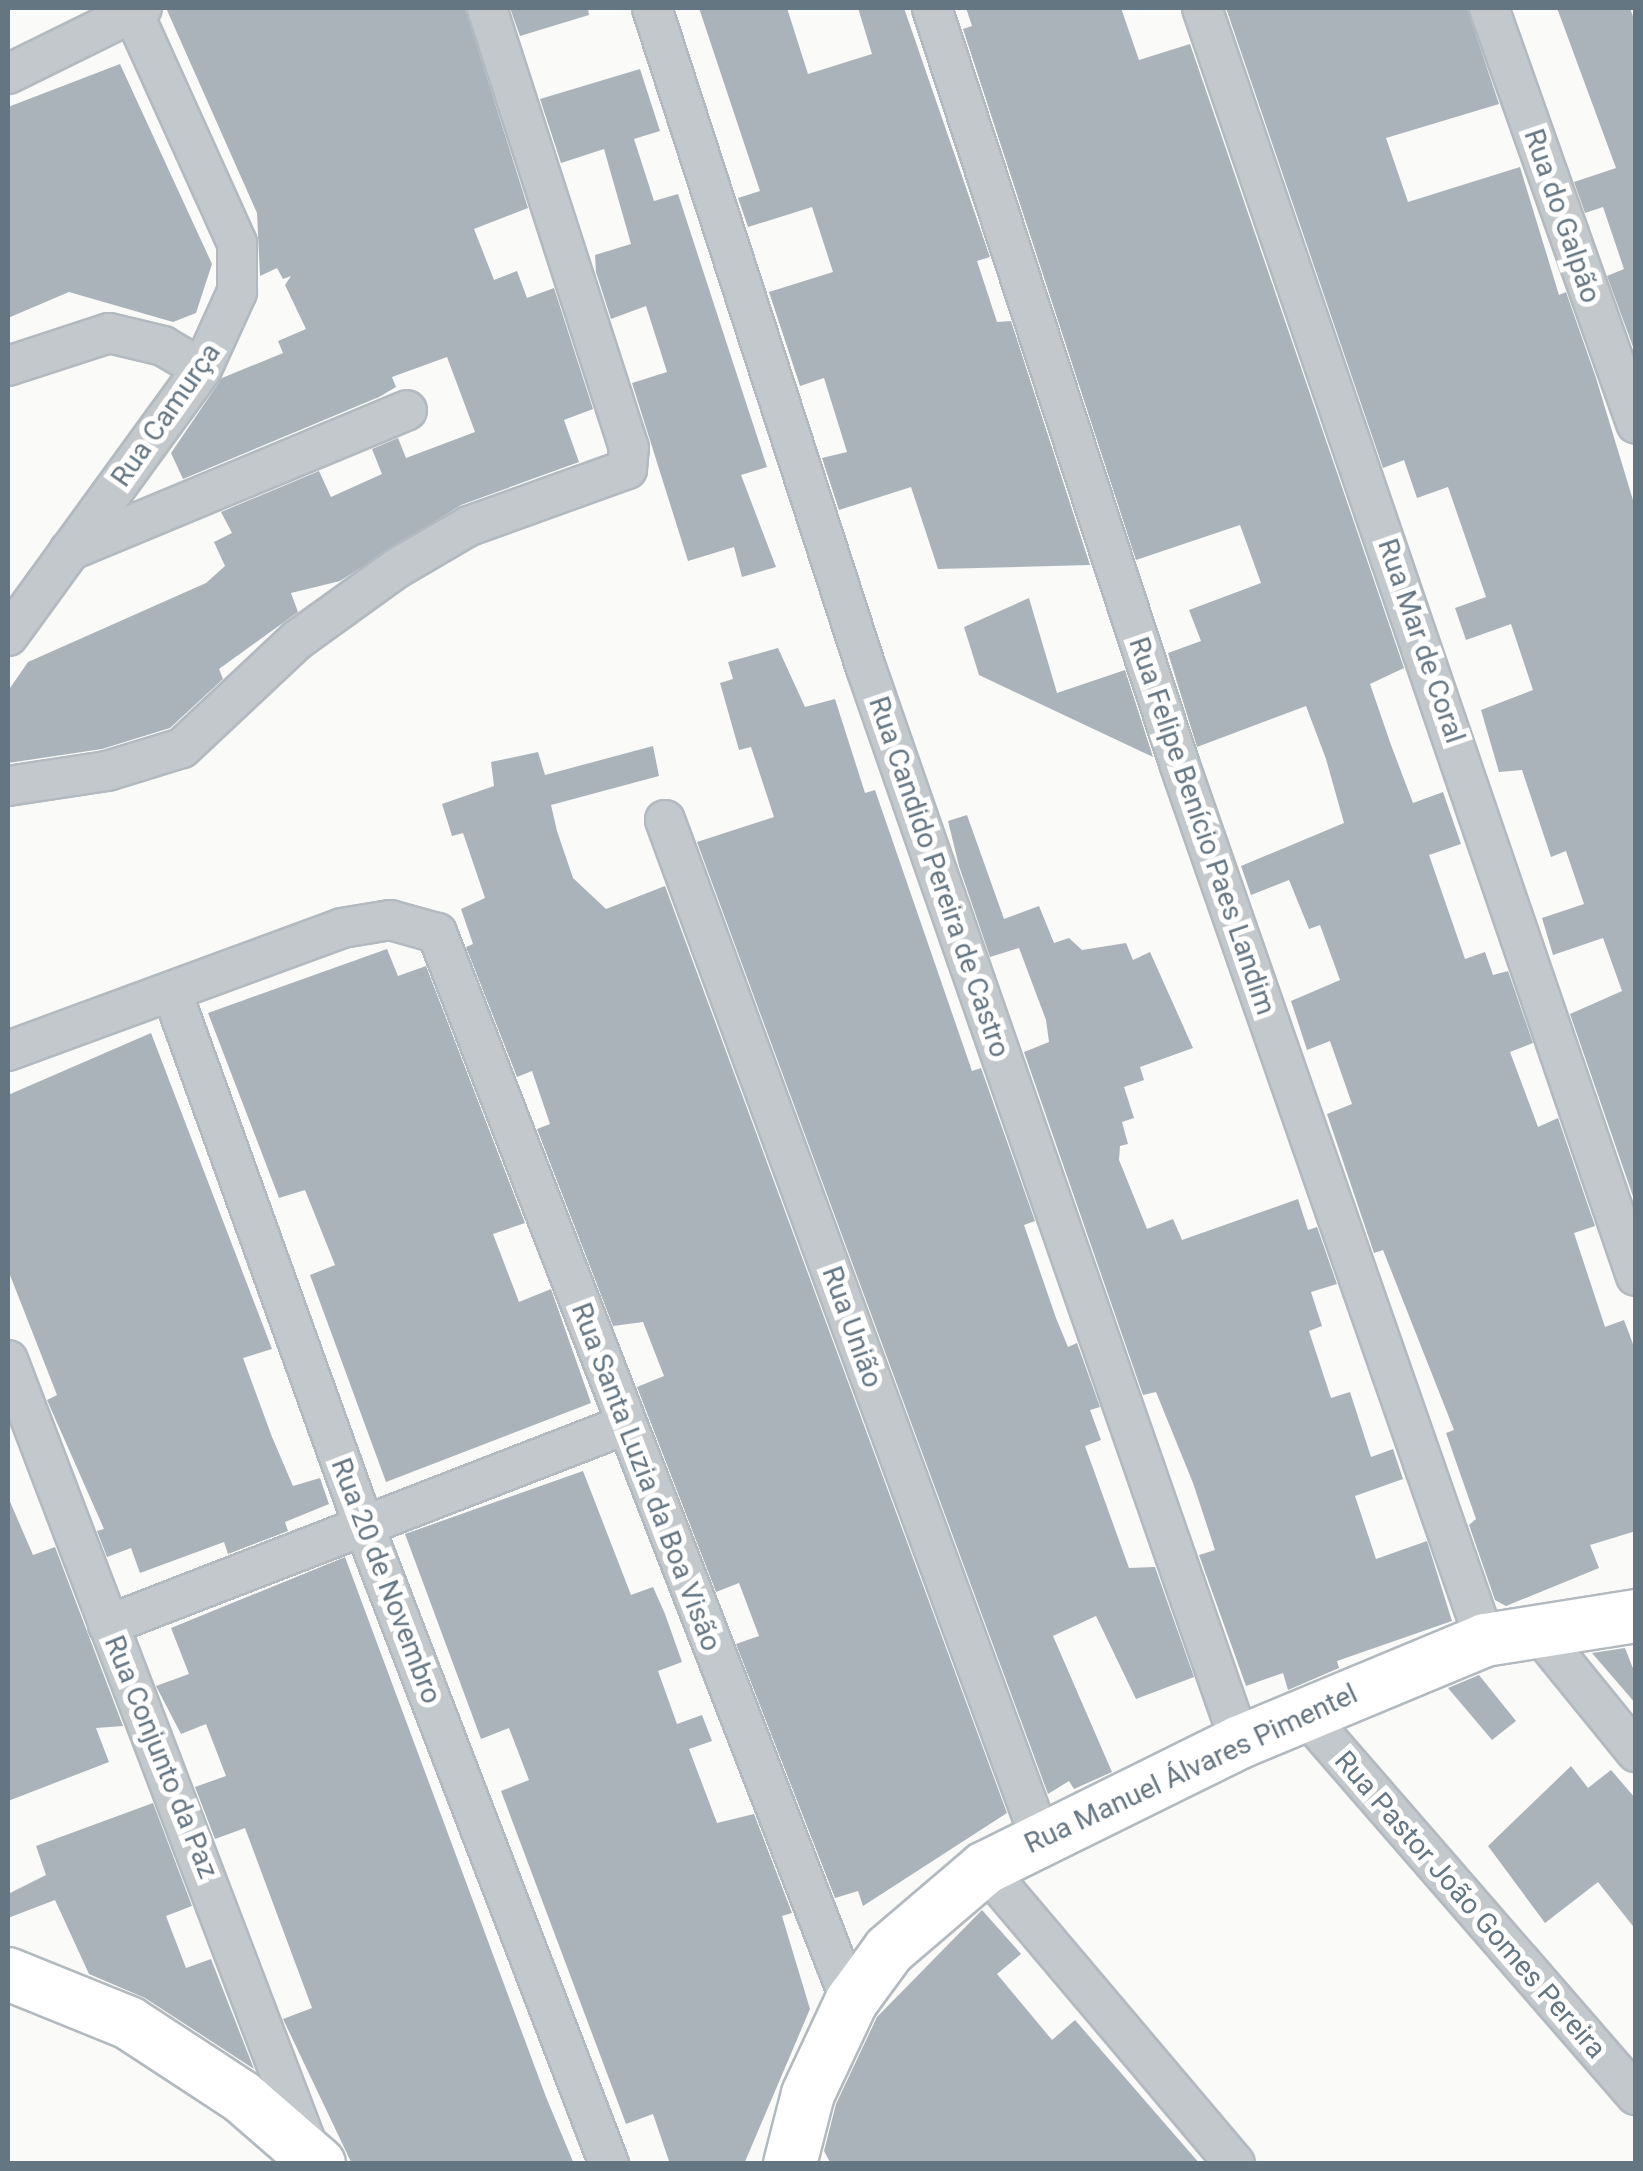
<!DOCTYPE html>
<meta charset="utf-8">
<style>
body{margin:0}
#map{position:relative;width:1643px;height:2171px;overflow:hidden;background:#fafaf8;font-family:Roboto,sans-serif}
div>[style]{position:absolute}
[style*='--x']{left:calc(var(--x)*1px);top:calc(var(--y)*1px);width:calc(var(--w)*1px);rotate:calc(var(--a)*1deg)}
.building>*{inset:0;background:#aab3b9}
.roads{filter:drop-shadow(2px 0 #b3babf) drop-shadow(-2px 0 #b3babf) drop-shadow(0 2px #b3babf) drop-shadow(0 -2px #b3babf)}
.street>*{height:38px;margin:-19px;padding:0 19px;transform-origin:19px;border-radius:19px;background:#c3c8cc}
.secondary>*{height:52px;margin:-26px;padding:0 26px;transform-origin:26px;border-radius:26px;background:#fff}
span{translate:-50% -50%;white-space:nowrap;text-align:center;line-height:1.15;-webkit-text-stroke:10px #fff;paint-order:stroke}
.street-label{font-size:28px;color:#657683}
.frame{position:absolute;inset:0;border:10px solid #657683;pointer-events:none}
</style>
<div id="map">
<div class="building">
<i style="clip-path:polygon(166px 8px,465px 8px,528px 208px,474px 229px,494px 280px,517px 271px,527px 298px,554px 288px,593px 409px,564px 420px,579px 462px,461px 505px,340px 581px,291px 593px,298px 612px,219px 669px,223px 679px,170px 728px,102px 749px,8px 763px,8px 691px,28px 662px,206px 583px,225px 566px,214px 542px,232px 533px,221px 512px,319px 471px,331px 497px,382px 474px,372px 449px,398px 438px,406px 458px,475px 432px,447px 357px,392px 377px,396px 387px,379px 397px,183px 479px,171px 453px,222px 378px,283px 353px,278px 341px,306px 329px,285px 285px,291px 276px,283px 279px,277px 268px,260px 276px,257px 213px)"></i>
<i style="clip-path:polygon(510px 8px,588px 8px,589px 15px,520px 36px)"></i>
<i style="clip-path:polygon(699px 8px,787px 8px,808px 74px,872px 54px,858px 8px,904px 8px,990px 257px,977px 261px,997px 322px,1011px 321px,1090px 565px,938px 569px,911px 487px,839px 510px,822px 458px,847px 452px,824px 378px,800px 386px,769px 292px,833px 272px,812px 207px,748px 227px,738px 198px,760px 191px)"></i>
<i style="clip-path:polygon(966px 8px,1121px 8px,1139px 60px,1190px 44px,1404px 668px,1370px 684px,1391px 745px,1413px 803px,1443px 792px,1461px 844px,1429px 855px,1465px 959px,1485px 952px,1493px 975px,1508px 971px,1533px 1043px,1510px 1052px,1538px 1127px,1558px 1118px,1595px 1226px,1574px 1233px,1605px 1327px,1624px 1320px,1636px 1352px,1636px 1531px,1590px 1545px,1599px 1568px,1506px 1606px,1495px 1600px,1469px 1525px,1476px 1519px,1446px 1433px,1454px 1430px,1383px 1250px,1374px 1253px,1327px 1114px,1352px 1104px,1330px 1041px,1307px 1050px,1291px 1001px,1340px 980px,1320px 925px,1309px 929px,1289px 880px,1251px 895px,1241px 866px,1344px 823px,1326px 759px,1306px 706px,1197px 747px,1168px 653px,1201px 641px,1189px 610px,1261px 583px,1240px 525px,1136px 560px,963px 29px,972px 26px)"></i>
<i style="clip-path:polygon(1226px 8px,1467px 8px,1499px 104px,1386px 138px,1408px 202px,1520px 167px,1559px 295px,1566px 292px,1596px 378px,1636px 510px,1636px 1205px,1570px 1014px,1622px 991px,1603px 938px,1553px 955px,1542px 918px,1584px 904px,1566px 851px,1551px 857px,1522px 770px,1499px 772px,1481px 710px,1533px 690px,1511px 624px,1466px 640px,1455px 608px,1486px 597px,1448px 487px,1417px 498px,1404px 460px,1383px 468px)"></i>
<i style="clip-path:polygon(1557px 8px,1630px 8px,1636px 25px,1636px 355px,1607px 276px,1624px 269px,1603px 207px,1585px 213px,1574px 182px,1616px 168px)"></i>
<i style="clip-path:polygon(120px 64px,212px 264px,196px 313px,173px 322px,69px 292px,8px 318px,8px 107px)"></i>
<i style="clip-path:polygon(640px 69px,660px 131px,634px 139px,654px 201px,678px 194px,767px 467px,741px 475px,776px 567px,742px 577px,734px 547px,688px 561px,632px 383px,667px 372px,646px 306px,611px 319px,596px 272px,595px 255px,631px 244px,604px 149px,561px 163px,540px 99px)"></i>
<i style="clip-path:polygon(1029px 598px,1057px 693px,1125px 670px,1153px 757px,979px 675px,964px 627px)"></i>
<i style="clip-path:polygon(778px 648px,805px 707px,835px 699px,865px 793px,875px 790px,972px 1071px,981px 1068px,1035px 1221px,1024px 1225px,1056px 1318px,1068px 1347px,1077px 1343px,1100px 1407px,1090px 1410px,1101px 1440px,1085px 1446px,1129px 1568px,1155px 1567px,1194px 1677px,1136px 1699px,1096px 1616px,1053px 1636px,1112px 1772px,1074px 1789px,1069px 1781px,1048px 1794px,697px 842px,774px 817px,751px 747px,739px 750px,720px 683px,733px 679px,728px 662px)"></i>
<i style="clip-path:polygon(653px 746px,659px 776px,551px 805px,557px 831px,573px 878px,606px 909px,665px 886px,1007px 1813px,863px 1906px,858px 1891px,835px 1898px,736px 1644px,759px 1636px,739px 1583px,716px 1592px,637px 1387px,664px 1376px,643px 1322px,613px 1326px,537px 1129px,550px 1124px,532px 1071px,517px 1077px,466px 947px,473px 944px,461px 909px,485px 898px,463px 833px,452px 836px,442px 804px,494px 786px,491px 762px,538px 752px,545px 775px)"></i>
<i style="clip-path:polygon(967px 815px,1004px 919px,1039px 906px,1054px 943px,1069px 938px,1082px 950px,1126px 943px,1133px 960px,1150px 952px,1193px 1048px,1140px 1067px,1144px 1080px,1124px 1087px,1134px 1118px,1122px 1122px,1128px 1144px,1120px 1146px,1119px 1160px,1147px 1229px,1173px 1219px,1182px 1240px,1298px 1199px,1308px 1230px,1317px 1227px,1337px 1284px,1311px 1292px,1322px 1326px,1309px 1331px,1331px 1398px,1350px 1392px,1371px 1457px,1393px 1449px,1403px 1479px,1355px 1496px,1376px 1559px,1427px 1541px,1452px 1621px,1337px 1661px,1339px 1668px,1288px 1690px,1283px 1673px,1246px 1686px,1199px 1555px,1215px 1550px,1193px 1483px,1156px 1392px,1143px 1395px,1024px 1052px,1049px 1042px,1046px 1020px,1019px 948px,990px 957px,959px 866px,948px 821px)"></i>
<i style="clip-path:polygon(387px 949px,398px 976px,426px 966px,525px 1223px,493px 1234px,519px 1302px,551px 1289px,591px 1403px,386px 1482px,310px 1275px,335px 1265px,305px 1190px,279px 1198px,208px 1013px)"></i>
<i style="clip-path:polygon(151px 1033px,272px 1349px,243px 1358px,272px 1437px,293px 1486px,320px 1478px,329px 1504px,285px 1522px,288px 1531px,228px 1554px,224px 1542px,140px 1573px,131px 1548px,107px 1557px,97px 1531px,104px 1529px,47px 1400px,57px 1395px,8px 1270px,8px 1095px)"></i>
<i style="clip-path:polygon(583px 1471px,631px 1595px,653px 1587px,665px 1614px,682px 1662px,658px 1671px,677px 1724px,702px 1715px,712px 1741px,689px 1749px,717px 1823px,754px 1814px,792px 1913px,782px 1916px,810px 2009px,744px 2164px,670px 2164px,653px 2114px,626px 2124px,501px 1791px,529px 1780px,509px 1728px,481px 1739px,405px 1534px)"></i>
<i style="clip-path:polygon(8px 1497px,33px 1555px,55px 1547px,123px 1726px,96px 1728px,109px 1762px,8px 1801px)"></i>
<i style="clip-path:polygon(345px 1557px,546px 2097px,574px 2164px,352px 2164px,283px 2019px,312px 2008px,245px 1828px,215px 1839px,195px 1787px,226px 1776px,206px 1724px,181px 1734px,156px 1686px,189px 1674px,171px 1628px)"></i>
<i style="clip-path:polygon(1625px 1648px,1636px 1676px,1636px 1704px,1592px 1653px)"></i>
<i style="clip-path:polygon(1479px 1675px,1516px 1721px,1492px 1740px,1448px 1688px)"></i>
<i style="clip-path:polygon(1571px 1766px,1588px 1788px,1611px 1770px,1636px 1799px,1636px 1930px,1598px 1882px,1545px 1923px,1488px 1846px)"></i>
<i style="clip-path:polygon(153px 1803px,192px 1906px,166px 1916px,186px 1968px,211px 1959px,254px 2069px,145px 1998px,89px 1974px,55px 1900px,8px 1918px,8px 1894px,46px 1875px,36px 1846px)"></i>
<i style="clip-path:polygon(982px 1910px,1021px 1954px,997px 1974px,1052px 2040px,1075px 2020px,1200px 2164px,831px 2164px,824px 2151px,836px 2104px,877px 2017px)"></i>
</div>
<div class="roads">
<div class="street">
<i style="--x:652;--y:8;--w:694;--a:72.04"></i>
<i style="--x:866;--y:668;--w:1137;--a:70.8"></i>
<i style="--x:932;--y:8;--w:794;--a:71.88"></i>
<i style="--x:1179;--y:763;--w:929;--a:70.77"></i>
<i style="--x:1202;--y:8;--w:1340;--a:71.11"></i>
<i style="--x:1489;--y:8;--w:441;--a:70.5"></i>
<i style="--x:8;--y:74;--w:149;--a:-26.2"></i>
<i style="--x:8;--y:366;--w:106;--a:-18.1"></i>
<i style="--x:109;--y:333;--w:56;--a:13.5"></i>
<i style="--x:163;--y:346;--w:45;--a:30.5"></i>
<i style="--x:69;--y:551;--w:366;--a:-22.6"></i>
<i style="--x:8;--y:636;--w:330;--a:-54"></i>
<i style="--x:202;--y:369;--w:85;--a:-65.6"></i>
<i style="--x:237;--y:292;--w:49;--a:-90"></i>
<i style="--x:237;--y:243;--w:258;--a:-114.3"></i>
<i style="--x:8;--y:786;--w:100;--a:-8.6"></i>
<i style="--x:107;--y:771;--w:78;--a:-17"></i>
<i style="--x:182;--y:748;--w:158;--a:-43.2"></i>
<i style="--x:297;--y:640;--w:123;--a:-35.8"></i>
<i style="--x:397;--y:568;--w:83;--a:-30.3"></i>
<i style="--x:469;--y:526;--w:168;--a:-19.8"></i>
<i style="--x:627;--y:469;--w:21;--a:-85"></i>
<i style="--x:629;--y:448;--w:462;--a:-107.9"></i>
<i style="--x:665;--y:820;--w:1082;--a:69.77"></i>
<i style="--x:173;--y:995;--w:564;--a:70.22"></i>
<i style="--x:364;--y:1526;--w:683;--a:68.99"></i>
<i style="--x:8;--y:1051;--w:356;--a:-20.2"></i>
<i style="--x:342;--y:928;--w:49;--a:-9.5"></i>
<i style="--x:390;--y:920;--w:49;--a:15.5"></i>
<i style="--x:437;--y:933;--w:1146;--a:68.83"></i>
<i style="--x:8;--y:1360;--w:851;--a:69.14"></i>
<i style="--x:108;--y:1625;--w:551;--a:-21.16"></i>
<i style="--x:1536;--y:1629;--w:159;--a:50.9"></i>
<i style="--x:1305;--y:1714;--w:505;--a:49.02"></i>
<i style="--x:985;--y:1868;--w:387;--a:49.8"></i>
</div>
<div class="secondary">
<i style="--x:8;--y:1974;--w:131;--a:22"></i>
<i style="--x:129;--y:2023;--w:135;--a:33.2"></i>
<i style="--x:242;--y:2097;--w:102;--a:41"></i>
<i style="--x:790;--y:2164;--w:72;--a:-75.6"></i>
<i style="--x:808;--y:2094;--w:102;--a:-64.9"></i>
<i style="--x:851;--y:2002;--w:64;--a:-53.8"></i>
<i style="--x:889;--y:1950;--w:126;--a:-40.5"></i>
<i style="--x:985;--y:1868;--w:284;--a:-26.3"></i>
<i style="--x:1240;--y:1742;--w:265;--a:-22.6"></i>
<i style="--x:1485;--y:1640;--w:153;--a:-9"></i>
</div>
</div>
<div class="street-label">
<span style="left:1562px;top:216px;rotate:71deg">Rua do Galpão</span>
<span style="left:166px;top:415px;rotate:-55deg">Rua Camurça</span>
<span style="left:1421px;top:641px;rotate:71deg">Rua Mar de Coral</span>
<span style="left:1202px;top:826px;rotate:71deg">Rua Felipe Benício Paes Landim</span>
<span style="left:939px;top:877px;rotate:71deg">Rua Candido Pereira de Castro</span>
<span style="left:852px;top:1327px;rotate:70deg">Rua União</span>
<span style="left:646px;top:1477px;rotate:69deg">Rua Santa Luzia da Boa Visão</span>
<span style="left:386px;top:1581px;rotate:69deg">Rua 20 de Novembro</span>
<span style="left:161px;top:1757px;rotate:68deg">Rua Conjunto da Paz</span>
<span style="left:1191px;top:1769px;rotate:-25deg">Rua Manuel Álvares Pimentel</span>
<span style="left:1470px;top:1905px;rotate:49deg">Rua Pastor João Gomes Pereira</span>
</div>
<div class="frame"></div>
</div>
